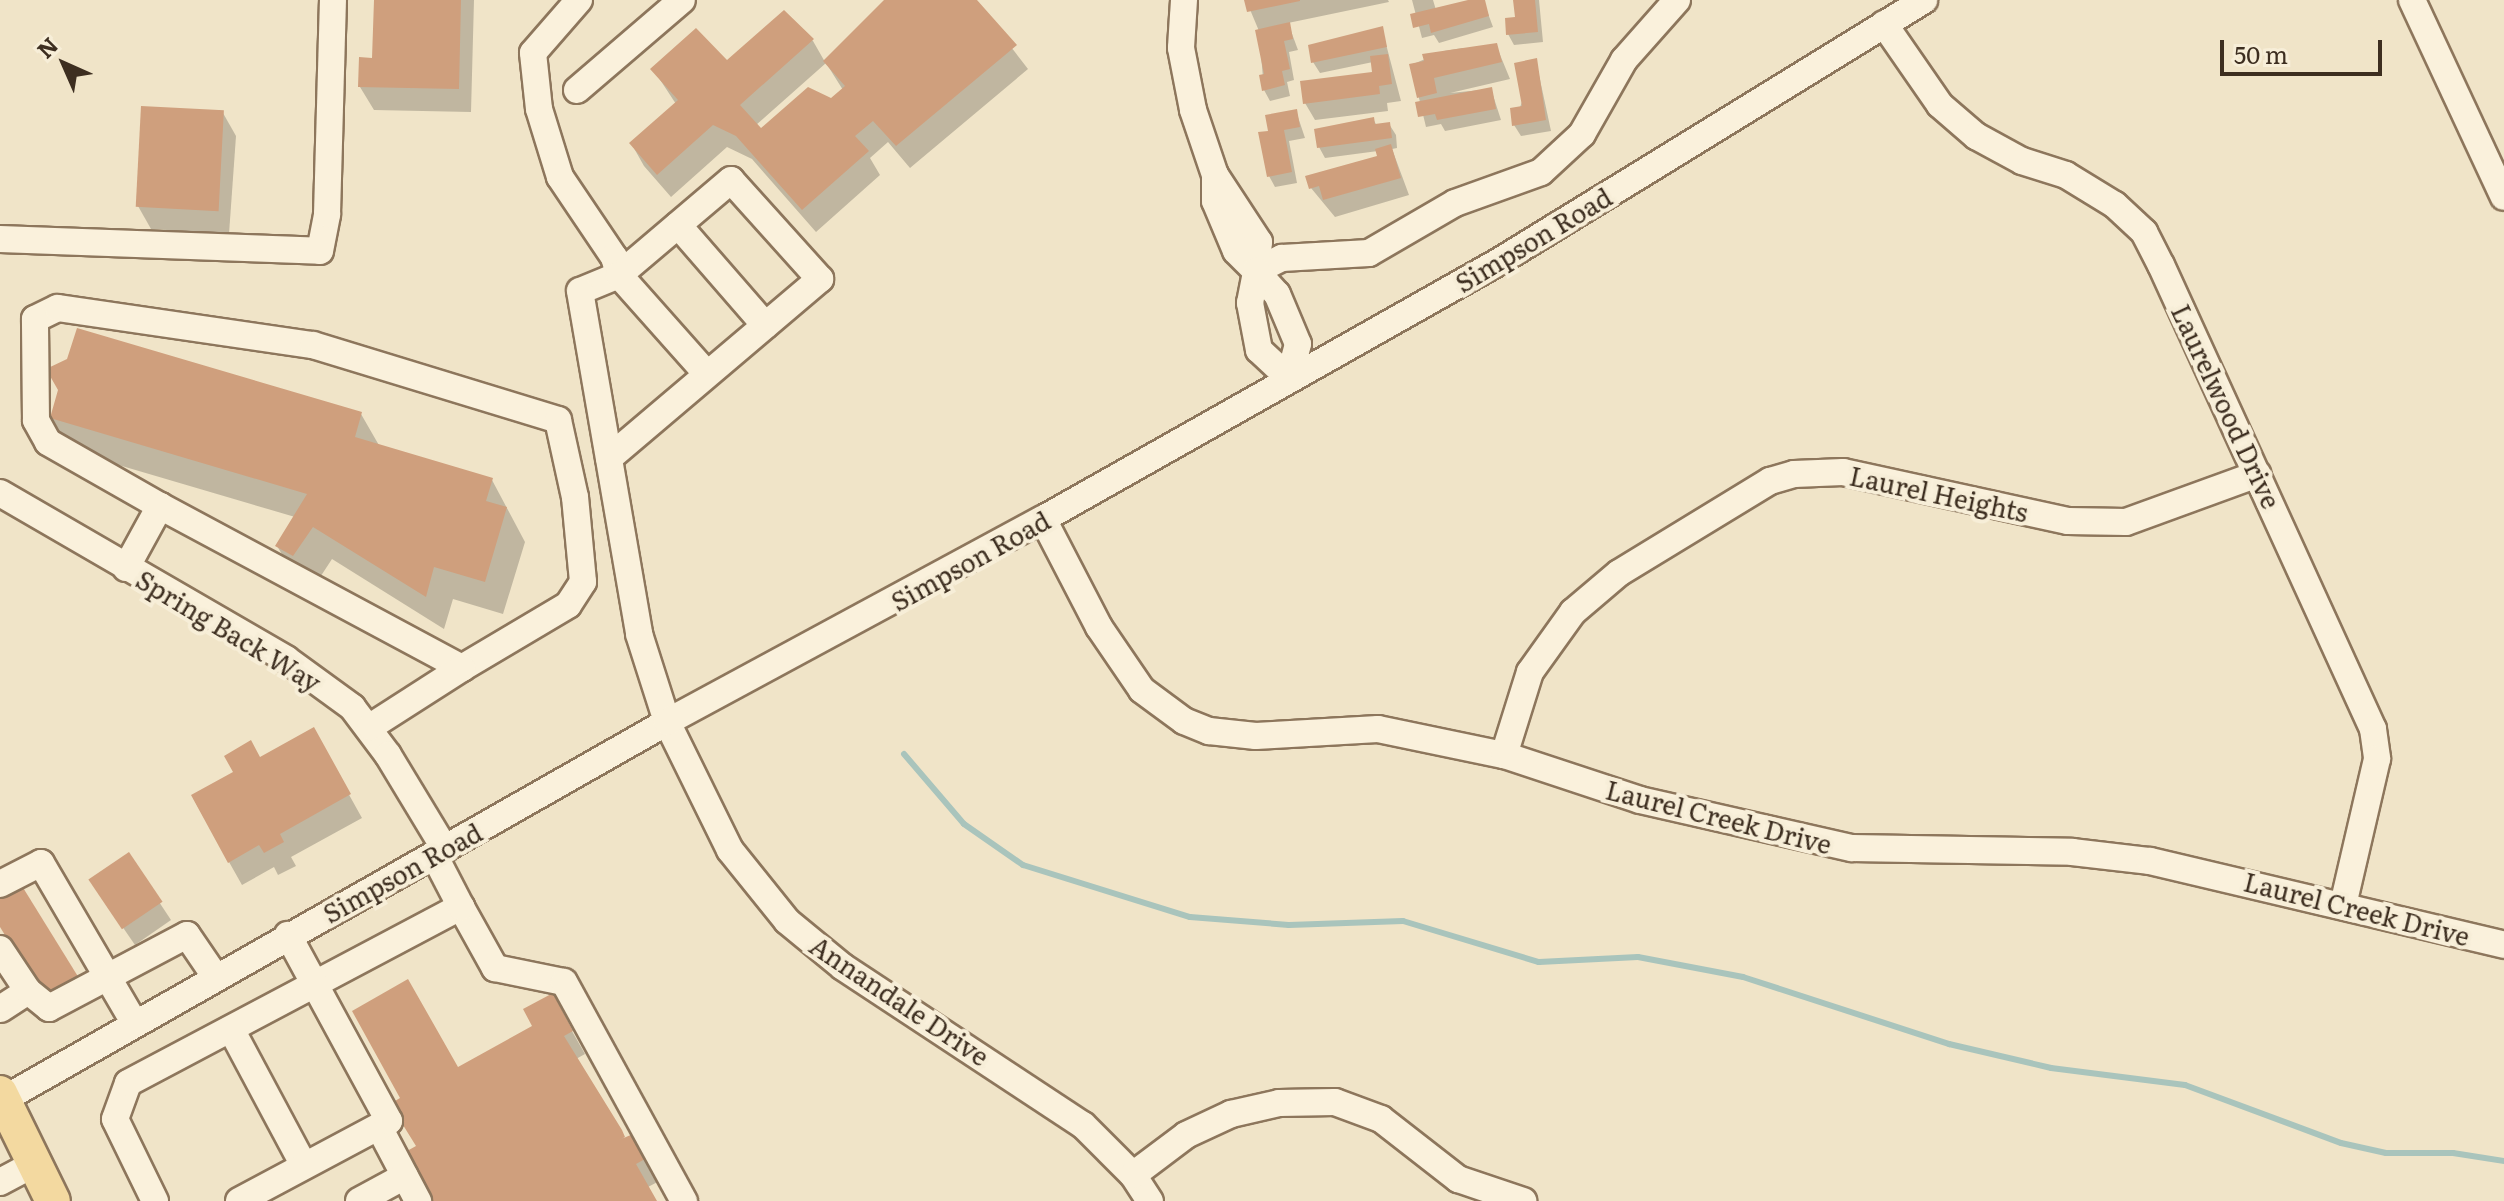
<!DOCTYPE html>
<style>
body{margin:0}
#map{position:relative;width:2504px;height:1201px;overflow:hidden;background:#f0e4c8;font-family:Literata,serif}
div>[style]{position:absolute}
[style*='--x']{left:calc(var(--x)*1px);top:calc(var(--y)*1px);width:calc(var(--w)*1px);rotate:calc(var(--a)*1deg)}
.shadow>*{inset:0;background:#0003}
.stream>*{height:6px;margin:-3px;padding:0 3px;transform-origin:3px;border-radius:3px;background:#a9c4bc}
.building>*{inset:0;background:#cf9f7d;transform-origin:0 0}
.roads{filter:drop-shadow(2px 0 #8d765c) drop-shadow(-2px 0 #8d765c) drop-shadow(0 2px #8d765c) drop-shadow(0 -2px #8d765c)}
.minor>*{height:26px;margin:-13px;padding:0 13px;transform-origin:13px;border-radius:13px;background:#faf1dc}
.major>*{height:34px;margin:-17px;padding:0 17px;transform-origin:17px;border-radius:17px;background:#f3d9a0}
span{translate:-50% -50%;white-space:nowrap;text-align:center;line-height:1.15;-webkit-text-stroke:8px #f7eed8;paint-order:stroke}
.street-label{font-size:26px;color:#3d2e20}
.north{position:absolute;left:24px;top:24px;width:80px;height:80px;-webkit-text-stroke:6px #f7eed8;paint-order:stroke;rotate:315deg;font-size:22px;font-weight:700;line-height:32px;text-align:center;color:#3d2e20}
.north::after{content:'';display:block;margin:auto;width:28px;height:36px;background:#3d2e20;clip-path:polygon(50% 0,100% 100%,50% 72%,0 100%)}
.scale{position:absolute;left:2220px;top:40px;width:162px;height:36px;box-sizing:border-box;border:4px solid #3d2e20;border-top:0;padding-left:10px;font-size:24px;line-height:28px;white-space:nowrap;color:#3d2e20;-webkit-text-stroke:6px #f7eed8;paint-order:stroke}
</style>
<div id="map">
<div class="shadow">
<i style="clip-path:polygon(376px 0,474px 0,471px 112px,374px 110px,360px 87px,374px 60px)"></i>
<i style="clip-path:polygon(evenodd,898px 0,975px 0,1028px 69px,910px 168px,888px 142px,870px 158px,880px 175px,816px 232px,752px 159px,727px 147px,671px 197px,644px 166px,631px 143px,676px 104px,653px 69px,727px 63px,784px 13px,813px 41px,825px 62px,898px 0,826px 63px,843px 90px,831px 100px,761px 131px,756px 125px,826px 63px)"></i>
<i style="clip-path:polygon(1246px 0,1388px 0,1389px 2px,1288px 23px,1298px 50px,1289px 52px,1294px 80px,1287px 82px,1290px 96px,1270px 101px,1264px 90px,1259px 31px)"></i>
<i style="clip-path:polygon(1412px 0,1433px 0,1436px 10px,1483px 0,1493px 27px,1439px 43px,1434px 35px,1422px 38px)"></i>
<i style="clip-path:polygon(1515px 0,1539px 0,1543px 42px,1514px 45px,1508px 34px,1517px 19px)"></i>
<i style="clip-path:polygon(1382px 29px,1401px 101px,1387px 103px,1388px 111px,1315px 120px,1305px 103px,1374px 74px,1373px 62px,1320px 73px,1313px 62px)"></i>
<i style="clip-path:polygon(1496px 45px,1510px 79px,1450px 93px,1491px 89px,1501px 120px,1445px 131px,1441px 124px,1426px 127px,1411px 65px,1444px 51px,1463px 48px,1466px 53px)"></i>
<i style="clip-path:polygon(1536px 61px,1551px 131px,1521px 136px,1514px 125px)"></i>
<i style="clip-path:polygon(1296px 111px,1305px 138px,1289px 141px,1297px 183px,1275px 187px,1269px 176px,1271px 132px)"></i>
<i style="clip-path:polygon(223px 113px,236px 136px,229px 234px,151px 229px,138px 206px)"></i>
<i style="clip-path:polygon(1373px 119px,1377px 126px,1389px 124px,1396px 135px,1397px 148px,1392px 149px,1409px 195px,1335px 217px,1311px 188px,1380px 157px,1378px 151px,1325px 158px,1319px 147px)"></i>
<i style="clip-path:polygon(361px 414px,380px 447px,492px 480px,525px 542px,503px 614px,453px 599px,444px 629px,332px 559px,313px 588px,297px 579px,277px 546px,295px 517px,71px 451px,52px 418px)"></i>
<i style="clip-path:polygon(313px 730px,362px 818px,291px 857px,296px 866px,278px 875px,274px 867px,242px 885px,193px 798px)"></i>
<i style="clip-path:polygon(128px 855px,171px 920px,135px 945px,102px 897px)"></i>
<i style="clip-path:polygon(0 902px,90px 1001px,59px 1020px,0 924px)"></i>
<i style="clip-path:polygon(552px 996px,585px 1054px,576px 1059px,625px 1140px,639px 1133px,665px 1178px,648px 1187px,655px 1201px,432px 1201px,418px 1147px,457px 1070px,535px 1026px)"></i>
</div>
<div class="stream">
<i style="--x:904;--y:754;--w:92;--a:49.4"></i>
<i style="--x:964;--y:824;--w:72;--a:34.8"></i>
<i style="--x:1023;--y:865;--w:175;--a:17.3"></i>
<i style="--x:1190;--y:917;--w:99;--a:4.6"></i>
<i style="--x:1289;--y:925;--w:114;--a:-2"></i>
<i style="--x:1403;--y:921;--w:142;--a:16.8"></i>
<i style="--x:1539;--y:962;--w:99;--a:-2.9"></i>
<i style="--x:1638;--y:957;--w:107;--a:10.8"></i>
<i style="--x:1743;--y:977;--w:217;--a:18"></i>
<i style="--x:1949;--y:1044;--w:105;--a:13.2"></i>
<i style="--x:2051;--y:1068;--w:135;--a:7.2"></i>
<i style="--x:2185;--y:1085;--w:166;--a:20.4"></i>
<i style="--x:2341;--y:1143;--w:46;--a:12.5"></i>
<i style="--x:2386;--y:1153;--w:67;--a:0"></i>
<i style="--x:2453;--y:1153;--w:52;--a:8.9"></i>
</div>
<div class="building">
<i style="clip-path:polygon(374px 0,461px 0,459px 89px,358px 87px,359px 57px,372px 58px)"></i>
<i style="clip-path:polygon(884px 0,977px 0,1017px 45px,896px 146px,873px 121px,855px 136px,869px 151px,802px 210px,736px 136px,713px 125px,657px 175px,629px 143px,678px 100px,650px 69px,696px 28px,727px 60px,784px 10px,814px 39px,740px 105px,761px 128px,808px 87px,831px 98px,845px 86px,823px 61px)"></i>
<i style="clip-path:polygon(1244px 0,1300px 0,1300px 1px,1247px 12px)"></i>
<i style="clip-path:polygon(1468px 0,1485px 0,1489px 16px,1431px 33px,1429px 24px,1413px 28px,1410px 14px)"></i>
<i style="clip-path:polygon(1513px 0,1535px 0,1538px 32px,1506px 35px,1505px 18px,1515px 17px)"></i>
<i style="clip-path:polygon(1290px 22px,1293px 39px,1284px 41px,1290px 69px,1282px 71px,1285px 85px,1262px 91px,1259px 75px,1264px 74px,1255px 30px)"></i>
<i style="clip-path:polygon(1383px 26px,1387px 47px,1311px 63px,1308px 45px)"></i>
<i style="clip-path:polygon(1497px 43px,1502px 62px,1434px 78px,1437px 93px,1417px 98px,1409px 64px,1424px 61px,1422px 54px)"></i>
<i style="clip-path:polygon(1388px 54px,1392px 84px,1379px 86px,1380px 94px,1303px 104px,1300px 81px,1372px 72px,1370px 56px)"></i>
<i style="clip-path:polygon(1537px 58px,1546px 120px,1512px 126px,1510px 108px,1522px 106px,1514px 63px)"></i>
<i style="clip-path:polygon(1492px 87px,1496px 109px,1437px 120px,1435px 114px,1418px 117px,1415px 102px)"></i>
<i style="left:141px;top:106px;width:83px;height:101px;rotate:3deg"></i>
<i style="clip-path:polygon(1297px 109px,1300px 127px,1284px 130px,1292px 172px,1267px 177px,1258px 132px,1268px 131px,1265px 115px)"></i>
<i style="clip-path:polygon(1374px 117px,1375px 124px,1390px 122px,1392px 138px,1317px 148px,1314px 129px)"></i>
<i style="clip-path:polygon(1391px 144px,1401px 178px,1323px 200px,1319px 186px,1309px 189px,1305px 176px,1377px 156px,1375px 149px)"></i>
<i style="clip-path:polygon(77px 328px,362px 412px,355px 437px,493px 478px,486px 501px,507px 507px,485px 582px,434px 567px,426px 597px,313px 527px,293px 556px,275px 546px,307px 494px,50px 418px,58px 390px,46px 369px,67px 359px)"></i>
<i style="clip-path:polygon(314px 727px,351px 794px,280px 834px,284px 842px,264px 853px,259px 845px,228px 863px,191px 795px,233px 772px,224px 756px,251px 740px,260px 757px)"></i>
<i style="left:129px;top:852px;width:60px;height:49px;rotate:56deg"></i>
<i style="clip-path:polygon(22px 886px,82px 983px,47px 1004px,0 927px,0 899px)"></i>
<i style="clip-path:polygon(408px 979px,458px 1067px,532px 1026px,523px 1009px,553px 993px,573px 1031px,564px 1036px,622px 1130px,625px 1137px,619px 1140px,640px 1131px,654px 1154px,636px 1164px,657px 1201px,428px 1201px,408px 1159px,407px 1151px,416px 1146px,390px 1104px,400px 1098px,352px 1011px)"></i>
</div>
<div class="roads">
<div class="minor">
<i style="--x:579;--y:0;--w:70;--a:131"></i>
<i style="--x:533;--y:53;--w:56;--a:83.9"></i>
<i style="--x:539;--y:109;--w:71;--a:72.8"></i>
<i style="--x:560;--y:177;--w:97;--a:56"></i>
<i style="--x:614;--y:257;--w:19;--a:74"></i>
<i style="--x:619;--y:275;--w:42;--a:157.7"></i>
<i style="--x:580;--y:291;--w:348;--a:80.2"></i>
<i style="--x:639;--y:634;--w:92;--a:72.3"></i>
<i style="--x:667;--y:722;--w:143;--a:63.8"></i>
<i style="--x:730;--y:850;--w:91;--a:51.2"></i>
<i style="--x:787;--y:921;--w:72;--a:39.4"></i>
<i style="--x:843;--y:967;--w:287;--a:33.4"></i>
<i style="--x:1083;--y:1125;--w:71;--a:45"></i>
<i style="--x:1133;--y:1175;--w:31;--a:57"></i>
<i style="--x:1184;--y:0;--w:48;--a:93.6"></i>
<i style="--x:1181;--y:48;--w:63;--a:79"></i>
<i style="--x:1193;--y:110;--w:69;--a:71.3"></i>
<i style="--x:2412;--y:0;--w:217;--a:65"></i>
<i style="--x:1884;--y:24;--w:98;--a:55.3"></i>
<i style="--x:1940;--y:105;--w:48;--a:40.7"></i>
<i style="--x:1976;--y:136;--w:52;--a:28.5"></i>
<i style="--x:2022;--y:161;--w:46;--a:17.7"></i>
<i style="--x:2066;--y:175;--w:57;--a:31.5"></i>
<i style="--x:2115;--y:205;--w:40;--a:43"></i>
<i style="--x:2144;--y:232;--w:37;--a:63"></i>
<i style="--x:2161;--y:265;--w:510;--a:65.44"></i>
<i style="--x:2373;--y:729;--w:30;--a:82"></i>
<i style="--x:2377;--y:759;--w:150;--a:103.1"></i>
<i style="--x:577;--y:90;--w:138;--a:-40.6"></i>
<i style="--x:1215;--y:175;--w:80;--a:56.7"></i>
<i style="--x:1259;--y:242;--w:29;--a:96"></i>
<i style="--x:1256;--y:271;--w:28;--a:-135"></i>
<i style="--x:1236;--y:251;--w:54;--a:-112.8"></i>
<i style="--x:1215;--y:201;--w:26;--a:-90"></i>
<i style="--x:678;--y:225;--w:133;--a:49"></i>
<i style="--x:0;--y:239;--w:320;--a:2.1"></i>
<i style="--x:320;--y:251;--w:38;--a:-79"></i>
<i style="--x:327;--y:214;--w:214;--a:-88.4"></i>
<i style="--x:1256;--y:271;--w:29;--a:-27"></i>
<i style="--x:1282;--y:258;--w:87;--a:-3.3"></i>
<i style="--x:1369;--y:253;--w:99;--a:-30.2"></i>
<i style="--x:1455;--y:203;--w:91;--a:-19.8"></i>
<i style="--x:1541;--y:172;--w:56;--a:-42.8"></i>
<i style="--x:1582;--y:134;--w:85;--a:-60.4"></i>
<i style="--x:1624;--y:60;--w:80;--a:-48.5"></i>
<i style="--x:1256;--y:271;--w:31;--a:48"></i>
<i style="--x:1277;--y:294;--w:54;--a:67.2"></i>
<i style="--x:1298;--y:344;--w:35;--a:105"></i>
<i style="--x:1289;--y:378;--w:41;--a:-137"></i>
<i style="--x:1259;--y:350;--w:48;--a:-100.8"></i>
<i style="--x:1250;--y:303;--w:33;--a:-79"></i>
<i style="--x:609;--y:458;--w:277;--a:-40.3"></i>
<i style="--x:820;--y:279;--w:133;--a:-132"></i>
<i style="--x:731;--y:180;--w:147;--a:139.7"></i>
<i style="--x:619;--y:275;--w:132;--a:48.4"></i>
<i style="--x:0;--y:493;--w:331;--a:30.1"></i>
<i style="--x:286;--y:659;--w:82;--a:36"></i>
<i style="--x:352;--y:707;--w:60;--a:53.1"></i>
<i style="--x:388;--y:755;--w:110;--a:58.8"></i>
<i style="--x:160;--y:506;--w:129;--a:-150.3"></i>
<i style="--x:48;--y:442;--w:25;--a:-119"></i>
<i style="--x:36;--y:420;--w:101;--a:-90.6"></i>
<i style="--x:35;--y:319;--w:25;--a:-26"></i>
<i style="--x:58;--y:308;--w:258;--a:8.3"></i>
<i style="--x:313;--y:345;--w:256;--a:17"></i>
<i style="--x:558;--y:420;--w:79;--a:77.6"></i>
<i style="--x:575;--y:497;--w:85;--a:84.6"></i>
<i style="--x:583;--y:582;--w:27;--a:123"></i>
<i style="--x:568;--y:605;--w:123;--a:149.3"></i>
<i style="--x:1043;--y:519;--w:122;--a:62.6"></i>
<i style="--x:1099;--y:627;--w:76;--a:55.7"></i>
<i style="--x:1142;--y:690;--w:52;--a:36.4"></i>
<i style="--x:1184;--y:721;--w:27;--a:22"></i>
<i style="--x:1209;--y:731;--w:47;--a:6.1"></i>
<i style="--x:1256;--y:736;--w:122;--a:-3.3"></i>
<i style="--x:1378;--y:729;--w:129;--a:11.7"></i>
<i style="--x:1504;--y:755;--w:143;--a:18.3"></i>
<i style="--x:1640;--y:800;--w:217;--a:12.8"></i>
<i style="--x:1852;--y:848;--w:220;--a:1"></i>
<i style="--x:2072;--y:852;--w:79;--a:6.6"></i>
<i style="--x:2150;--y:861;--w:364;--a:13.3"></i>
<i style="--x:126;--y:568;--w:71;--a:-61.3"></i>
<i style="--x:160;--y:506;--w:343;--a:28.2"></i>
<i style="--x:462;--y:668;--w:109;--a:147.3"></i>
<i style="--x:1504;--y:755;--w:87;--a:-72.6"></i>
<i style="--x:1530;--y:672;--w:74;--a:-54.4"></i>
<i style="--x:1573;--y:612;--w:60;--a:-40.3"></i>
<i style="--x:1619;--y:573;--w:177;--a:-31.4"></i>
<i style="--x:1770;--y:481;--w:25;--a:-16"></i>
<i style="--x:1794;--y:474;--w:49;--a:-2.3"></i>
<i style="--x:1843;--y:472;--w:230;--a:12.3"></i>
<i style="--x:2068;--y:521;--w:58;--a:1"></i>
<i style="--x:2126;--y:522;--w:140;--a:-20"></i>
<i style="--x:0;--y:884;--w:46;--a:-27.1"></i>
<i style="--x:41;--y:863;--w:186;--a:59.7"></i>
<i style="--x:461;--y:907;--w:70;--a:60.9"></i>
<i style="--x:495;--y:968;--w:70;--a:11.5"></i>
<i style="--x:564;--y:982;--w:250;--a:61.3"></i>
<i style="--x:0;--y:949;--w:50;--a:56.3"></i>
<i style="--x:28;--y:991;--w:33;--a:147"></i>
<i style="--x:28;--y:991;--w:27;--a:39"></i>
<i style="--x:49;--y:1008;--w:156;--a:-27.9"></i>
<i style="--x:187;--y:935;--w:50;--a:55.7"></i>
<i style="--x:231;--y:1029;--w:155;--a:61.9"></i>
<i style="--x:4;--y:1099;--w:763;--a:-29.62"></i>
<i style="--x:667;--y:722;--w:427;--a:-28.4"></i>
<i style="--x:1043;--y:519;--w:525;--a:-29.45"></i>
<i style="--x:1500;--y:261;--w:498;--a:-31.6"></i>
<i style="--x:379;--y:1127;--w:84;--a:62.2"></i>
<i style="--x:1133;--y:1175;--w:66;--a:-37"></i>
<i style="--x:1186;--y:1135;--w:50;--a:-25"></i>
<i style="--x:1231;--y:1114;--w:49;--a:-12.9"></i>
<i style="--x:1279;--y:1103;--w:56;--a:-1"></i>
<i style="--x:1335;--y:1102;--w:49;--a:20.3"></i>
<i style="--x:1381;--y:1119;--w:98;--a:37.9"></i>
<i style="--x:1458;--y:1179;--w:69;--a:18.7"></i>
<i style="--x:0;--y:1182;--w:40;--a:-28"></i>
<i style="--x:155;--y:1201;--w:91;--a:-116"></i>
<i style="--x:115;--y:1119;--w:38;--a:-70"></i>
<i style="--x:128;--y:1083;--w:377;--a:-27.9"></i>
<i style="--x:461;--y:907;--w:59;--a:-117.4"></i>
<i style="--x:239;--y:1201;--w:170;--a:-28.1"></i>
<i style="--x:389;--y:1121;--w:212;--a:-118.5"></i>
<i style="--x:359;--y:1201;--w:52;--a:-28.5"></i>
</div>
<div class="major">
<i style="--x:0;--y:1093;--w:120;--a:63.9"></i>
</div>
</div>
<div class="street-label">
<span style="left:1533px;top:239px;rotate:-31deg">Simpson Road</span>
<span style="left:2227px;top:406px;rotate:65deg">Laurelwood Drive</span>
<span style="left:1939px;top:493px;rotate:12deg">Laurel Heights</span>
<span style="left:970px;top:560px;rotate:-29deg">Simpson Road</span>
<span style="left:229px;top:630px;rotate:31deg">Spring Back Way</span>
<span style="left:1719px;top:816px;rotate:14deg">Laurel Creek Drive</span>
<span style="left:402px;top:872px;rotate:-29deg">Simpson Road</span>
<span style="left:2357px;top:908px;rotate:14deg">Laurel Creek Drive</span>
<span style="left:900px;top:1000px;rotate:34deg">Annandale Drive</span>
</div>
<div class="north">N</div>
<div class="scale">50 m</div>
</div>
